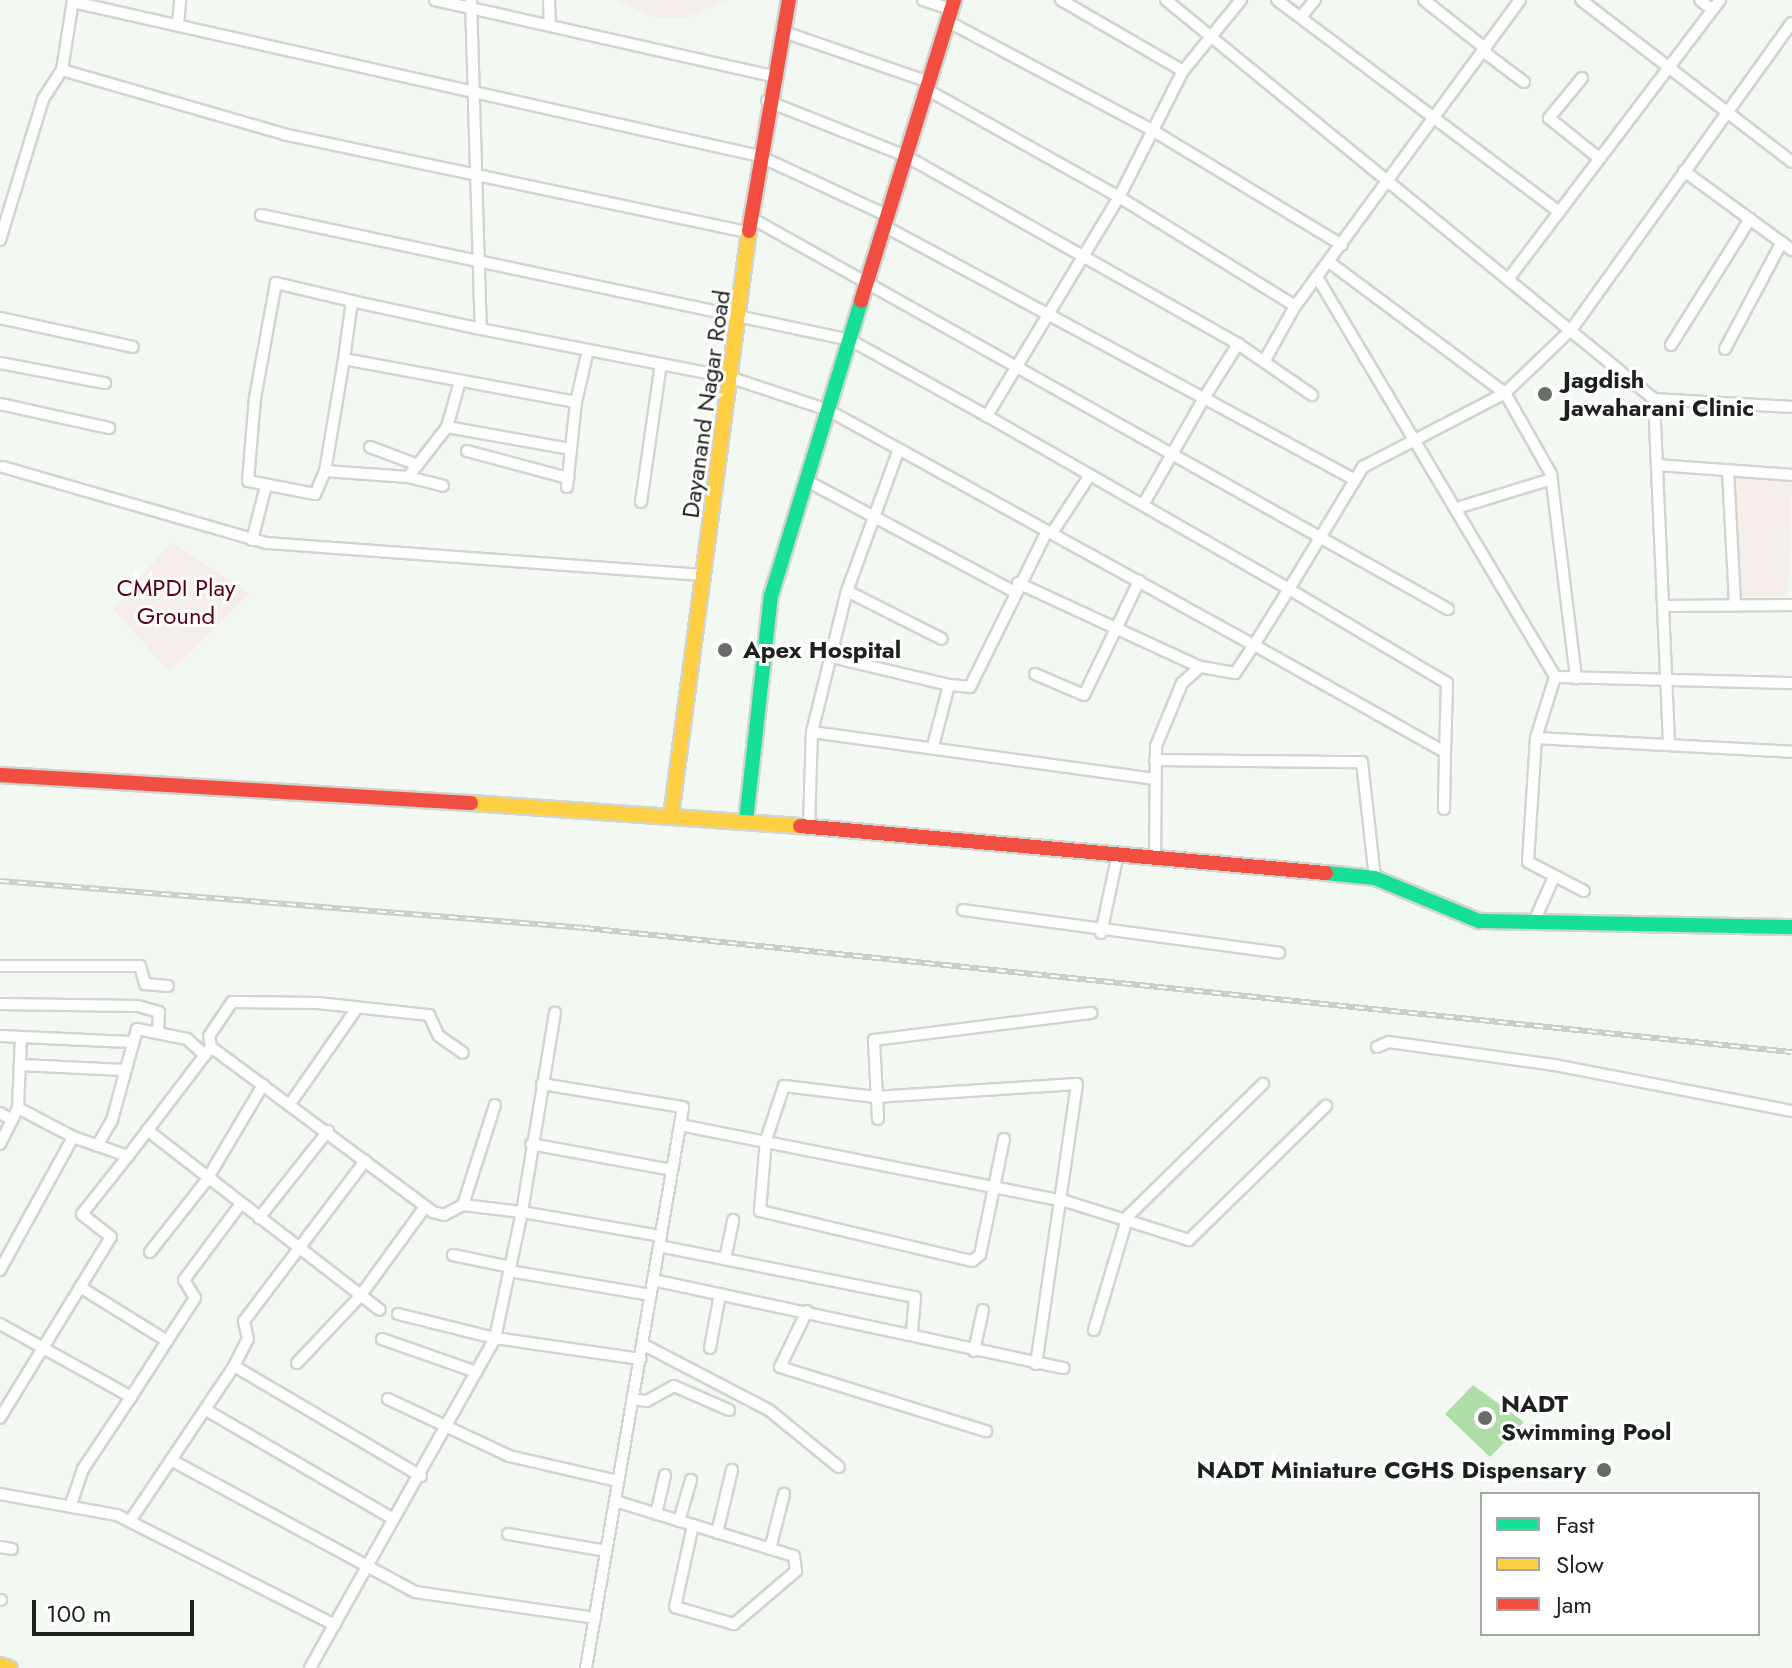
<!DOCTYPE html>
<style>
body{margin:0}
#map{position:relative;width:1792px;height:1668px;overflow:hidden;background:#f3f9f2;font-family:Jost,sans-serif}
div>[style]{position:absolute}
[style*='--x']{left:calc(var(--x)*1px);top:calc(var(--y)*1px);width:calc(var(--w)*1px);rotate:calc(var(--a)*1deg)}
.green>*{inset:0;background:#f6eeeb}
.water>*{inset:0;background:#aedda8}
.roads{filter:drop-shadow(2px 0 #d0d5cf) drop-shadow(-2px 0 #d0d5cf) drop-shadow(0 2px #d0d5cf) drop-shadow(0 -2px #d0d5cf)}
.street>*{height:10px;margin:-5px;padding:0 5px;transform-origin:5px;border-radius:5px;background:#fdfefd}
.fast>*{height:14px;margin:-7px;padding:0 7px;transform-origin:7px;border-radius:7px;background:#16e098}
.slow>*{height:14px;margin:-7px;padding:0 7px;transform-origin:7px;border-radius:7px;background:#ffcf43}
.jam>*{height:14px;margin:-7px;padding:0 7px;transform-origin:7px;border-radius:7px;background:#f24e42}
.rail>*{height:6px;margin-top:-3px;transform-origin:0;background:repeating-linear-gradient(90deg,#fff 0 9px,#cbcccb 0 18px);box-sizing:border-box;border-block:2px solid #cbcccb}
.dots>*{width:22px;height:22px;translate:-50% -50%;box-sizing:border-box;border:4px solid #fff;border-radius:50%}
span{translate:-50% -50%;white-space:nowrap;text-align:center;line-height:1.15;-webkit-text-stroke:6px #fff;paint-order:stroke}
.poi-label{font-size:24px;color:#1d211d;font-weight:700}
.left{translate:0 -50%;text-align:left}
.right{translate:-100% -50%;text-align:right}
.street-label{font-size:24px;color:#1d211d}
.park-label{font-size:24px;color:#5a0019}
.legend{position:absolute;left:1480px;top:1492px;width:280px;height:144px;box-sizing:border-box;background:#fff;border:2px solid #a5a6a5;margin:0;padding:10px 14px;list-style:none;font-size:24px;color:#1d211d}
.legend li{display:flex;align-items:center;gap:16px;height:40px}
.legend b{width:40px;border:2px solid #a5a6a5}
.scale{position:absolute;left:32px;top:1600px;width:162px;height:36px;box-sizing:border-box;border:4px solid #1d211d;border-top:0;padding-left:10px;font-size:24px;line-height:28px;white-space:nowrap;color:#1d211d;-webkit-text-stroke:6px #fff;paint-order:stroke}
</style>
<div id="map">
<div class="green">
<i style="clip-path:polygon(616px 0,726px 0,686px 18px,655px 18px)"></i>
<i style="clip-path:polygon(1733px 477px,1792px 478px,1788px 597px,1740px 597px)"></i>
<i style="clip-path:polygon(171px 542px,250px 594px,169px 672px,113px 609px)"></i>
</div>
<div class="water">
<i style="clip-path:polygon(1473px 1385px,1524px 1422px,1490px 1457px,1445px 1414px)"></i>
</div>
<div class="roads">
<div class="street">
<i style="--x:73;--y:0;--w:71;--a:98.9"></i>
<i style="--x:62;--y:70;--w:234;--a:16.1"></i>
<i style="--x:287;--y:135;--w:474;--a:11.9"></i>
<i style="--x:435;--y:0;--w:344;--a:12.7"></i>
<i style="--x:471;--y:0;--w:329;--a:88.3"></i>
<i style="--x:481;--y:329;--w:253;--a:11"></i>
<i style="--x:729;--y:377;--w:104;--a:18.4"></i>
<i style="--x:828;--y:410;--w:487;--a:28.9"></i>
<i style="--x:1254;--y:645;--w:34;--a:124"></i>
<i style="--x:1235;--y:673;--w:36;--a:-170"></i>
<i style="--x:1200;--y:667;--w:24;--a:138"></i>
<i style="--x:1182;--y:683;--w:68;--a:112.4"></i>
<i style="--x:1156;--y:746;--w:112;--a:90.5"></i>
<i style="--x:549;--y:0;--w:24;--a:88"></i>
<i style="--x:923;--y:0;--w:29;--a:18"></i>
<i style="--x:1061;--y:0;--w:141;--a:30.2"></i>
<i style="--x:1166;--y:0;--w:630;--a:39.27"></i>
<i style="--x:1654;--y:399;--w:138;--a:3.3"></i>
<i style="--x:1277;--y:0;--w:353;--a:36.9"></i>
<i style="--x:1424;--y:0;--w:79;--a:38.3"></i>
<i style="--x:1520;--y:0;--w:380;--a:126.3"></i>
<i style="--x:1295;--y:306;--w:207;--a:-148.2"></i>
<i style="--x:1119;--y:197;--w:256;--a:121.1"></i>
<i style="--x:987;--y:416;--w:348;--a:29.8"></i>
<i style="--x:1289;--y:589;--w:66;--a:122"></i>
<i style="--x:1254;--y:645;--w:219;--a:29.3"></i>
<i style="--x:1445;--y:752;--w:69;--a:-88.3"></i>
<i style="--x:1447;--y:683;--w:184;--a:-149.3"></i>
<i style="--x:1289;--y:589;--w:143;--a:-58.8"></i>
<i style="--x:1363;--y:467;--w:160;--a:-27.5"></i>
<i style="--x:1505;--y:393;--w:91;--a:-43.7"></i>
<i style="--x:1571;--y:330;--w:378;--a:-54.3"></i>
<i style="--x:1581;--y:0;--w:266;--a:37.5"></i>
<i style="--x:1700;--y:0;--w:16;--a:38"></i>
<i style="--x:73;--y:2;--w:703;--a:12.65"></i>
<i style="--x:759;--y:156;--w:142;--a:24.9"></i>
<i style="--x:1301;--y:17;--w:22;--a:-51"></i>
<i style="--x:947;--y:21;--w:232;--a:28"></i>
<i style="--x:1152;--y:130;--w:222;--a:31.2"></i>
<i style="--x:178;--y:25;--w:25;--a:-85"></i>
<i style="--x:781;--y:31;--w:157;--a:19"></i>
<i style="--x:1484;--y:52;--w:50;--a:36.9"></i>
<i style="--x:1582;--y:78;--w:52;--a:129.5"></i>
<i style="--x:1549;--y:118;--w:65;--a:38.8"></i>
<i style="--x:926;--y:89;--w:221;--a:29.2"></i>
<i style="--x:1119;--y:197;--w:141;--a:-63.1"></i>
<i style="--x:1183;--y:71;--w:92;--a:-50.8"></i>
<i style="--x:767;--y:101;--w:149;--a:21.6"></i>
<i style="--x:906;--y:156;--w:382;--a:29.5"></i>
<i style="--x:1238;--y:344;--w:90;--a:34.6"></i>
<i style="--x:1684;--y:171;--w:134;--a:36.2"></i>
<i style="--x:261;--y:215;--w:602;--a:11.98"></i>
<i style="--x:850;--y:340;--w:157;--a:29"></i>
<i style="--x:753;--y:219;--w:797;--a:29.3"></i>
<i style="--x:884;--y:226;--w:363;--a:28.3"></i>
<i style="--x:1204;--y:398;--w:64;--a:-57.8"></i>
<i style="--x:0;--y:240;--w:147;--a:-73"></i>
<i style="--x:43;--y:99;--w:35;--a:-57"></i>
<i style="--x:1329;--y:262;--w:219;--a:36.7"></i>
<i style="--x:1505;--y:393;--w:93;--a:60.4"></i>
<i style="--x:1551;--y:474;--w:206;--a:83"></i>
<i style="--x:1317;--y:277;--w:465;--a:59.2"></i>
<i style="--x:1555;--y:677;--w:237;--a:1.5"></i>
<i style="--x:1509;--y:278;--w:349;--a:-52.8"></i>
<i style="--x:0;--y:318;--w:136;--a:12.3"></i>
<i style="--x:481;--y:329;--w:132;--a:-167.8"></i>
<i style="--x:352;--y:301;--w:59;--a:97.9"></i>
<i style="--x:344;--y:359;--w:236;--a:10.5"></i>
<i style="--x:576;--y:402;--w:53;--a:-77"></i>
<i style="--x:1671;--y:345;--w:149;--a:-57.9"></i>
<i style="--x:1725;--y:349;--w:121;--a:-62"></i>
<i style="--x:344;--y:359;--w:114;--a:99.6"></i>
<i style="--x:325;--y:471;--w:83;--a:4.1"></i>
<i style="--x:408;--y:477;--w:63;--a:-52"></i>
<i style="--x:447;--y:427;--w:48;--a:-74.2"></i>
<i style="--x:1265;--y:360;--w:62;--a:-60.9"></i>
<i style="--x:0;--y:363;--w:107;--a:10.8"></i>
<i style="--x:1654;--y:399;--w:207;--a:87.5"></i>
<i style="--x:1663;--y:606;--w:129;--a:-0.4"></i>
<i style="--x:0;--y:404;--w:112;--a:12.4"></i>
<i style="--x:447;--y:427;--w:126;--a:10.1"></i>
<i style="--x:571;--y:449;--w:47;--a:-83.9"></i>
<i style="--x:370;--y:447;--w:51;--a:20.6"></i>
<i style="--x:467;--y:451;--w:105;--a:15"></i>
<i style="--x:1657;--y:465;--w:135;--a:4.2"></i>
<i style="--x:3;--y:467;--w:275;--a:16.1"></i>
<i style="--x:267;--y:543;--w:438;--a:4.2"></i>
<i style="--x:1728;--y:470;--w:134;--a:87"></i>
<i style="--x:325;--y:471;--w:25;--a:113"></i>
<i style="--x:315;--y:494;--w:68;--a:-169"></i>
<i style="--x:248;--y:481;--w:83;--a:-85.2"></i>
<i style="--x:255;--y:398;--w:117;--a:-79.7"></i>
<i style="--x:276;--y:283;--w:78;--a:13.3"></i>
<i style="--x:408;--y:477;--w:36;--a:14"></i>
<i style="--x:807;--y:481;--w:234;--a:28.1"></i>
<i style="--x:567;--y:487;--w:38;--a:-84"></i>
<i style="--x:641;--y:502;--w:139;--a:-81.8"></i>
<i style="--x:1143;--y:505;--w:123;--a:-60.3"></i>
<i style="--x:1204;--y:398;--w:172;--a:28.5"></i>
<i style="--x:1457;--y:508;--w:99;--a:-17"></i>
<i style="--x:1052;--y:533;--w:69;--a:-56.8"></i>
<i style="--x:252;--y:540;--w:56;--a:-75.5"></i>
<i style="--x:1018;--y:583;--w:200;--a:24.8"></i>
<i style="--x:847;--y:591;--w:106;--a:26.8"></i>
<i style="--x:1663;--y:606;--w:137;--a:87.5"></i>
<i style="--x:831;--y:657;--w:121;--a:13.3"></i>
<i style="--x:949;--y:685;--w:63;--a:104.7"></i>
<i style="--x:1035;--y:674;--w:53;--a:23.2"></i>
<i style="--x:1084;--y:695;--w:127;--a:-64.2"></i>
<i style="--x:1555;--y:677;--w:64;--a:107.3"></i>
<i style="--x:1536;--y:738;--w:124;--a:93.7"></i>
<i style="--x:1528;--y:862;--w:63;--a:27.4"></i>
<i style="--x:949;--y:685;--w:21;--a:5"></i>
<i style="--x:970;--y:687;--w:174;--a:-63.7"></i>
<i style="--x:812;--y:732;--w:346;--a:7.8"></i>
<i style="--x:1536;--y:738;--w:256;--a:3.1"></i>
<i style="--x:1155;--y:760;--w:207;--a:0.6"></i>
<i style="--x:1362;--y:762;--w:117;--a:83.6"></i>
<i style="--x:1444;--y:809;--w:57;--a:-89"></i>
<i style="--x:809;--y:826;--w:94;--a:-88.2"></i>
<i style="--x:812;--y:732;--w:145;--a:-76.1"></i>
<i style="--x:847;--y:591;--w:151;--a:-69.9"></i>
<i style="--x:963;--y:910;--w:319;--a:7.7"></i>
<i style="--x:1533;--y:924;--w:49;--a:-66"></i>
<i style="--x:1101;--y:933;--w:81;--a:-77.9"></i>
<i style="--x:0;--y:966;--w:140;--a:0"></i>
<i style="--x:140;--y:966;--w:19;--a:74"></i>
<i style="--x:145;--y:984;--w:23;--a:5"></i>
<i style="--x:0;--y:1004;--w:138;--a:0.8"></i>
<i style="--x:138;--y:1006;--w:22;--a:16"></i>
<i style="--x:159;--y:1012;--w:21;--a:93"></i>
<i style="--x:0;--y:1036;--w:130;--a:2.6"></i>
<i style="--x:211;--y:1047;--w:11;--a:-100"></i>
<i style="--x:209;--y:1036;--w:41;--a:-55.9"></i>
<i style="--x:232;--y:1002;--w:86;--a:0.7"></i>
<i style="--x:318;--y:1003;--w:112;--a:6.2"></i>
<i style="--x:429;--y:1015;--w:23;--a:65"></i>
<i style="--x:439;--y:1036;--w:29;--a:35"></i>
<i style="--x:1377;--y:1047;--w:13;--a:-23"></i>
<i style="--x:1389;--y:1042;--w:168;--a:7.9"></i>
<i style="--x:1555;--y:1065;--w:241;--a:11"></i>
<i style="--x:20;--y:1065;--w:104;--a:2.8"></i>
<i style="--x:542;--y:1084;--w:143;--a:9.3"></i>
<i style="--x:683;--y:1107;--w:18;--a:99"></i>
<i style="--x:290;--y:1104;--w:117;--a:-55.1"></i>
<i style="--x:18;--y:1108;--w:71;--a:-87.6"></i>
<i style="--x:0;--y:1113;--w:14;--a:30"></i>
<i style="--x:878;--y:1119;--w:79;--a:-92.9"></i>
<i style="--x:874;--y:1040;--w:219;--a:-7.1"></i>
<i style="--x:147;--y:1130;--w:294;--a:37.7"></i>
<i style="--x:1004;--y:1139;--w:118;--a:101.7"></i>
<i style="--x:980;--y:1255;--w:10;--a:143"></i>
<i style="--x:972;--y:1261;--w:218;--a:-166.7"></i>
<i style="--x:760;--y:1211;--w:71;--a:-85.2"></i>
<i style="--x:766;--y:1140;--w:57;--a:-71.6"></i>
<i style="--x:784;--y:1086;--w:92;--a:6.9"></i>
<i style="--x:875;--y:1097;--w:202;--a:-3.7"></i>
<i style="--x:1077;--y:1084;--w:283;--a:98.3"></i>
<i style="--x:0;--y:1144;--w:40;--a:-63.4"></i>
<i style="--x:18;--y:1108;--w:62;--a:27.8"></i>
<i style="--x:531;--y:1144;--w:143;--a:10.4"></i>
<i style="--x:97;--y:1146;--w:30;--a:-60"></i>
<i style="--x:112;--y:1120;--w:94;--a:-74.6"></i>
<i style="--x:137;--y:1029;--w:51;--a:11.3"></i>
<i style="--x:187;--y:1039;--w:24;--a:42"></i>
<i style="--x:463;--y:1205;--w:105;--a:-72.3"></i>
<i style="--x:259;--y:1218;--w:111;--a:-51.6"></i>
<i style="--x:659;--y:1246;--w:261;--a:11.3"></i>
<i style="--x:915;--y:1297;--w:36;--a:95"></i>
<i style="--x:150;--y:1252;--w:90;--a:-51.7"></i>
<i style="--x:206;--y:1181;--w:112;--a:-59.3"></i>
<i style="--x:453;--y:1255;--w:58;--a:11.9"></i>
<i style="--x:725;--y:1259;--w:40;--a:-78"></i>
<i style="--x:0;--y:1270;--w:152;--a:-61.2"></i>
<i style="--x:73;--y:1137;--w:58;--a:19.1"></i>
<i style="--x:128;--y:1156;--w:137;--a:-52.7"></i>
<i style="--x:211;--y:1047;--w:277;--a:36.6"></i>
<i style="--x:433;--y:1212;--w:11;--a:15"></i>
<i style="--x:444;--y:1215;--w:21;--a:-28"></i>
<i style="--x:463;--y:1205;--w:59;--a:6.8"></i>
<i style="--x:522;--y:1212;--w:202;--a:-80.6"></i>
<i style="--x:509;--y:1271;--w:144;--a:9.6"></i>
<i style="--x:653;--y:1280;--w:420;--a:12.1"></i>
<i style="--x:80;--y:1287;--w:102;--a:31.8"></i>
<i style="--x:167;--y:1341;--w:67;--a:122.7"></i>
<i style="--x:807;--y:1311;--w:62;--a:115.7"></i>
<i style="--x:780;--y:1367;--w:216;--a:17.3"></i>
<i style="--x:398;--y:1314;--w:100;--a:13.9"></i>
<i style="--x:495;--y:1338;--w:147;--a:8.2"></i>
<i style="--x:0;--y:1324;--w:150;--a:29.1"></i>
<i style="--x:131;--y:1397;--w:87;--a:123.7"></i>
<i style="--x:83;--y:1469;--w:40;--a:108.9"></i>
<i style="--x:1094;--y:1330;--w:119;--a:-73.4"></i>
<i style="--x:1128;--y:1216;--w:189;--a:-44.4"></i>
<i style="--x:382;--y:1339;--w:100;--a:19.3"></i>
<i style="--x:167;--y:1341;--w:51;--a:-56.9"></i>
<i style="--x:195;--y:1298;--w:21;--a:-121"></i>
<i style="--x:184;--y:1280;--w:94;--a:-53.3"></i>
<i style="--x:642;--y:1344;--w:143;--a:27.5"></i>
<i style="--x:769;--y:1410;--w:90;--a:39.2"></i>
<i style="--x:710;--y:1348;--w:55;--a:-79.5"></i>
<i style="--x:974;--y:1351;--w:42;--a:-77.6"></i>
<i style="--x:297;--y:1363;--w:93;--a:-46.7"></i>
<i style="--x:361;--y:1295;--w:109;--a:-54"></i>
<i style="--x:234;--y:1366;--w:217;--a:30.5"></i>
<i style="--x:388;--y:1399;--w:134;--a:25.2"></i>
<i style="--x:509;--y:1456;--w:111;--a:13"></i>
<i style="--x:632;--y:1399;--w:15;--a:8"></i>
<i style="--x:647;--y:1401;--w:31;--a:-29"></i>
<i style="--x:674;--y:1386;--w:60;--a:23.6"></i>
<i style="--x:206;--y:1410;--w:216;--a:30.2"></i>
<i style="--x:0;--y:1418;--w:212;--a:-58.5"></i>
<i style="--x:111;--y:1237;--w:37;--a:-142"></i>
<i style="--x:82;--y:1214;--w:74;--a:-51.6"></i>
<i style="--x:171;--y:1460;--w:277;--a:28.4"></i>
<i style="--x:415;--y:1592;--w:182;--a:8.2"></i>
<i style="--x:0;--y:1494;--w:119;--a:10.2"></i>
<i style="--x:117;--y:1515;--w:244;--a:26.8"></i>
<i style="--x:615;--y:1501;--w:187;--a:17.1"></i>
<i style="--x:794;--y:1556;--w:15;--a:82"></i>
<i style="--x:796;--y:1571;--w:82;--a:139.5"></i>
<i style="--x:734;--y:1624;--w:61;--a:-163.9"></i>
<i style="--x:675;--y:1607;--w:84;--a:-77.6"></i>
<i style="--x:656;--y:1514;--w:40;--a:-77"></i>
<i style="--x:130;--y:1521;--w:187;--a:-56.1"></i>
<i style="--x:234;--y:1366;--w:30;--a:-63"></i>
<i style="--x:248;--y:1339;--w:18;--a:-103"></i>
<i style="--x:244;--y:1321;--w:201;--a:-52.9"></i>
<i style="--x:679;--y:1521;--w:43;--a:-73.7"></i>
<i style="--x:717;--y:1533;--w:65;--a:-76.6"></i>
<i style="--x:508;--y:1534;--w:99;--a:9.8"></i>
<i style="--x:0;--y:1547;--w:12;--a:9"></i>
<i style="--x:770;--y:1549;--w:57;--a:-75.7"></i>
<i style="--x:0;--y:1600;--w:1;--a:0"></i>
<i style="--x:310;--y:1668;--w:378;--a:-60.7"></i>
<i style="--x:495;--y:1338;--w:129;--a:-77.9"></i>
<i style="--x:522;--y:1212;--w:141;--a:9.8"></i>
<i style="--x:586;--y:1668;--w:551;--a:-80.18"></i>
<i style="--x:680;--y:1125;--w:392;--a:11.2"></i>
<i style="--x:1065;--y:1201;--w:130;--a:17.5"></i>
<i style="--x:1189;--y:1240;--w:192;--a:-44.4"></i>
</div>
<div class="fast">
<i style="--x:746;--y:821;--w:226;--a:-83.7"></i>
<i style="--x:771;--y:596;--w:308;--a:-73"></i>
<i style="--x:1326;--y:873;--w:49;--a:5.8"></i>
<i style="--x:1375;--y:878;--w:113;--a:22.5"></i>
<i style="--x:1479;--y:921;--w:313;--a:1.1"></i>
</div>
<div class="slow">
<i style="--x:471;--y:803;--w:330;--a:4"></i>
<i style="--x:671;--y:816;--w:590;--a:-82.41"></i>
<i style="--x:0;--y:1665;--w:10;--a:17"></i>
</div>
<div class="jam">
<i style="--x:749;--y:231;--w:234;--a:-80.2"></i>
<i style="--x:861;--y:301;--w:315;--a:-72.8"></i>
<i style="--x:0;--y:775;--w:472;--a:3.4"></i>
<i style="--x:800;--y:826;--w:528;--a:5.11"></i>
</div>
</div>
<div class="rail">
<i style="--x:0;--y:881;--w:587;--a:4.59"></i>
<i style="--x:585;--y:928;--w:1213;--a:5.87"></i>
</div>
<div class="dots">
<i style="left:1545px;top:394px;background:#686d68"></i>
<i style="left:725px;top:650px;background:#686d68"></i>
<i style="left:1485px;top:1418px;background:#686d68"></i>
<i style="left:1604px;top:1470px;background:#686d68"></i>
</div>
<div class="poi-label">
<span class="left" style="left:1563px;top:394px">Jagdish<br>Jawaharani Clinic</span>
<span class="left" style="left:743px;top:650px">Apex Hospital</span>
<span class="left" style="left:1501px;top:1418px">NADT<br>Swimming Pool</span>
<span class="right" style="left:1586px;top:1470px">NADT Miniature CGHS Dispensary</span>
</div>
<div class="street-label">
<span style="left:706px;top:404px;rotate:-82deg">Dayanand Nagar Road</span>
</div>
<div class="park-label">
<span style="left:176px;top:602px">CMPDI Play<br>Ground</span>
</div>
<ul class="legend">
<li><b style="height:10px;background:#16e098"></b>Fast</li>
<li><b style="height:10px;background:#ffcf43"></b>Slow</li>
<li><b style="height:10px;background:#f24e42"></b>Jam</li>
</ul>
<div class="scale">100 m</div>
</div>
